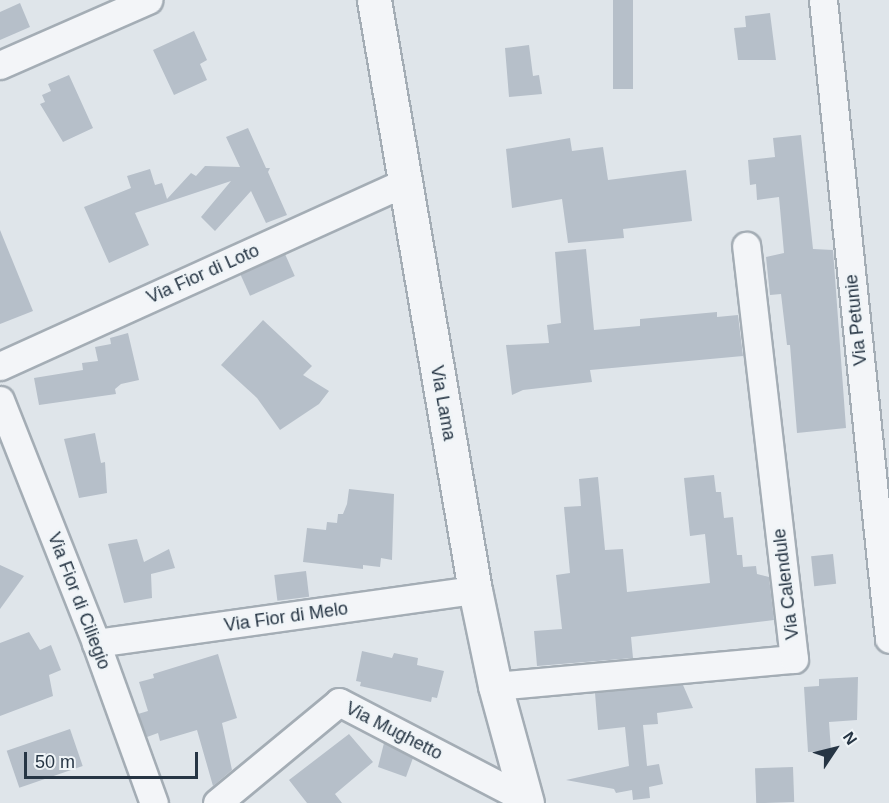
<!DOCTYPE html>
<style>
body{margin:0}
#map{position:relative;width:889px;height:803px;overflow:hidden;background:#dfe5ea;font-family:Helvetica,sans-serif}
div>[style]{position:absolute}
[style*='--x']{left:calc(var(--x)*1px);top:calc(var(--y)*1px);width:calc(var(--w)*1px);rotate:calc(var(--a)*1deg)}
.building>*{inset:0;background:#b6bfc9;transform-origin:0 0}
.roads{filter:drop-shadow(2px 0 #a4adb5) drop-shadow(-2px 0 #a4adb5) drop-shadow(0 2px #a4adb5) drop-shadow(0 -2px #a4adb5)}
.minor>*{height:27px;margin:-13.5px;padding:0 13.5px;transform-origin:13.5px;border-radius:13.5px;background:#f3f5f8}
.tertiary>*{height:33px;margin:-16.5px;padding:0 16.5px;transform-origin:16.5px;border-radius:16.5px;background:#f3f5f8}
span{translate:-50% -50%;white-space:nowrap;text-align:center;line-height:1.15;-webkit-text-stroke:4.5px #eff4f7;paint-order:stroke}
.street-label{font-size:18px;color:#263544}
.north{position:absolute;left:805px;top:719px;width:60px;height:60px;-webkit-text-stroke:4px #eff4f7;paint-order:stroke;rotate:55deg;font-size:16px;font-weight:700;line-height:24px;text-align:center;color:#263544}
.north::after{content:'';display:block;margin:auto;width:21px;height:27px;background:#263544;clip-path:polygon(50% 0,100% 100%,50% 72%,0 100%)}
.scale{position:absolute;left:24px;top:752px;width:174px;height:27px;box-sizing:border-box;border:3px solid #263544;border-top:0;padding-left:8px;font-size:18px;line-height:21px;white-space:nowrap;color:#263544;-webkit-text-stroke:4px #eff4f7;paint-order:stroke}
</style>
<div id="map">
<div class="building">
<i style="left:613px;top:0;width:20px;height:89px"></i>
<i style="clip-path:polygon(20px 3px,30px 27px,0 40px,0 12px)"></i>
<i style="clip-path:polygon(770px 13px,776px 60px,738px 60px,734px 28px,746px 27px,745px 16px)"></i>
<i style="clip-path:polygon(194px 31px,207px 60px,200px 64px,207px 80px,174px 95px,153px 50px)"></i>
<i style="clip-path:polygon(529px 45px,533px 76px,539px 75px,542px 94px,509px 97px,505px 48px)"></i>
<i style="clip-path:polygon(69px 75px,93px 128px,63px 142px,40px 104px,45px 102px,42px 95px,51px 91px,48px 84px)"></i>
<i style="clip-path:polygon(248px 128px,266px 168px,270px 168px,268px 172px,287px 215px,266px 223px,251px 191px,215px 231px,201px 217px,231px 181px,135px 213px,149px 245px,109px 263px,84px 207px,131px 188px,127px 176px,150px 169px,155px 185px,162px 183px,167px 199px,191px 173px,196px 176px,205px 166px,240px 167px,226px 137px)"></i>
<i style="clip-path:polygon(801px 135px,813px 249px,833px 250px,846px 428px,797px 433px,790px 345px,787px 345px,781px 294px,770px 295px,766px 257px,784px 253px,779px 197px,757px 200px,756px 184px,750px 185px,748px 160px,775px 157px,773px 138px)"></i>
<i style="clip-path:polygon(570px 138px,572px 151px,603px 147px,608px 180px,686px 170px,692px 221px,623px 229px,624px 238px,568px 243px,562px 199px,512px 208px,506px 149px)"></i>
<i style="clip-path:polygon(0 230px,33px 311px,0 324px)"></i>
<i style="clip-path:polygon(586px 249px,594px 330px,640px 326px,640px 319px,717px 312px,717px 317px,738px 315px,743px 356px,590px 370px,592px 382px,523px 390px,512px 395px,506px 345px,549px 343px,547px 325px,561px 323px,555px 252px)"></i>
<i style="left:285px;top:254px;width:24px;height:49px;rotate:66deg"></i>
<i style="clip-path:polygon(263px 320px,312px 366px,303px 375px,329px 391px,319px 404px,280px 430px,257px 398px,221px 365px)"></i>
<i style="clip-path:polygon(128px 333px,139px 380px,121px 384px,115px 389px,116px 394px,39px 405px,34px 378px,83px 370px,82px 363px,98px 361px,95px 347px,111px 344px,110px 338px)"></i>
<i style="clip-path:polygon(95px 433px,101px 463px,105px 462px,107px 493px,79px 498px,64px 439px)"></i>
<i style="clip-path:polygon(714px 475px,716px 492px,721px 492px,724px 518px,733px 517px,737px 555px,742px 555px,743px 567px,756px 566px,757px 574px,769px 577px,774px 620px,631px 637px,633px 658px,537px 666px,534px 631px,562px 629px,556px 575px,570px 573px,564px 507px,581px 506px,579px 479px,598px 477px,605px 550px,623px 549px,627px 592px,710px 583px,705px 534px,690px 536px,684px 478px)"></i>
<i style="clip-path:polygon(349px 489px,394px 494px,392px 560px,381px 558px,380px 567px,363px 565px,363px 569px,303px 562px,307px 528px,326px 530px,327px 522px,337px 523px,338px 514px,343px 514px,347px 504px)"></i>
<i style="clip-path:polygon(137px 539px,144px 562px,169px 549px,175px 568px,151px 574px,152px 598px,124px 603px,108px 544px)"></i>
<i style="left:833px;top:554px;width:30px;height:22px;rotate:84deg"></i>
<i style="clip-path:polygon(0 565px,24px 576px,0 609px)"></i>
<i style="left:306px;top:571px;width:26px;height:32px;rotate:83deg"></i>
<i style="clip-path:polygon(29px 632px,40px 650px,51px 645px,61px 670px,49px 675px,53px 696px,0 716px,0 643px)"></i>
<i style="clip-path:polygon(362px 651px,392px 658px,394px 653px,418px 658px,417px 665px,444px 671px,437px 698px,432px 697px,431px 702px,360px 686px,361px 682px,356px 681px)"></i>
<i style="clip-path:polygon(218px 654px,237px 718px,222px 723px,232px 770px,213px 786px,197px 730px,160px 741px,158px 733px,147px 737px,138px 714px,148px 711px,139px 682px,154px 678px,153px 674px)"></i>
<i style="clip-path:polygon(858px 677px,857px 720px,829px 722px,831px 751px,808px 752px,804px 687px,819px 686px,819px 679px)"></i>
<i style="clip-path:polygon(683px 685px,693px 708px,657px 713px,658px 724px,643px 725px,647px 766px,659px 764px,663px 784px,649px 787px,650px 798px,633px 800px,632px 790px,616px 793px,614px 789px,566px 780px,629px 766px,625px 727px,598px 730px,595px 693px)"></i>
<i style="left:70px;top:729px;width:39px;height:67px;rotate:71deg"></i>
<i style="clip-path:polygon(349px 734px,373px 762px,335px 794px,342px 803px,307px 803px,289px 780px)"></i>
<i style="clip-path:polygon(384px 743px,413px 758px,406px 777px,378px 767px)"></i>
<i style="left:793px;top:767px;width:35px;height:38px;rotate:88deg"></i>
</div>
<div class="roads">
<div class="minor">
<i style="--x:823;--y:0;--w:642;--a:84.1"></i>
<i style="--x:0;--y:65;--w:162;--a:-23.7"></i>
<i style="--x:0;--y:366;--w:445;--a:-24.4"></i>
<i style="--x:0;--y:400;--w:261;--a:68.4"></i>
<i style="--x:96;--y:643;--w:170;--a:70.1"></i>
<i style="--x:96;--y:643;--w:383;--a:-8"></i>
<i style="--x:495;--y:686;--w:300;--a:-5.2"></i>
<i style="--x:794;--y:659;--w:416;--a:-96.6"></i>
<i style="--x:217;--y:803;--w:158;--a:-39.6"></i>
<i style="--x:339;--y:702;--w:210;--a:27.5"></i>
</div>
<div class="tertiary">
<i style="--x:374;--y:0;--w:599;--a:80.29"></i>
<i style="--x:475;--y:590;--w:98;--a:78.2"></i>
<i style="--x:495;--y:686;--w:121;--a:74.7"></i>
</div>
</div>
<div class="street-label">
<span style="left:203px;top:274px;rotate:-24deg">Via Fior di Loto</span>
<span style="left:856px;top:320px;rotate:-96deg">Via Petunie</span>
<span style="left:443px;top:403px;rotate:80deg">Via Lama</span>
<span style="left:786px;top:584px;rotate:-97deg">Via Calendule</span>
<span style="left:79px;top:601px;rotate:69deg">Via Fior di Ciliegio</span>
<span style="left:286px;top:617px;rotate:-8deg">Via Fior di Melo</span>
<span style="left:394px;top:731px;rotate:27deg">Via Mughetto</span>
</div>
<div class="north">N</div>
<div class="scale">50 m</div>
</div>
